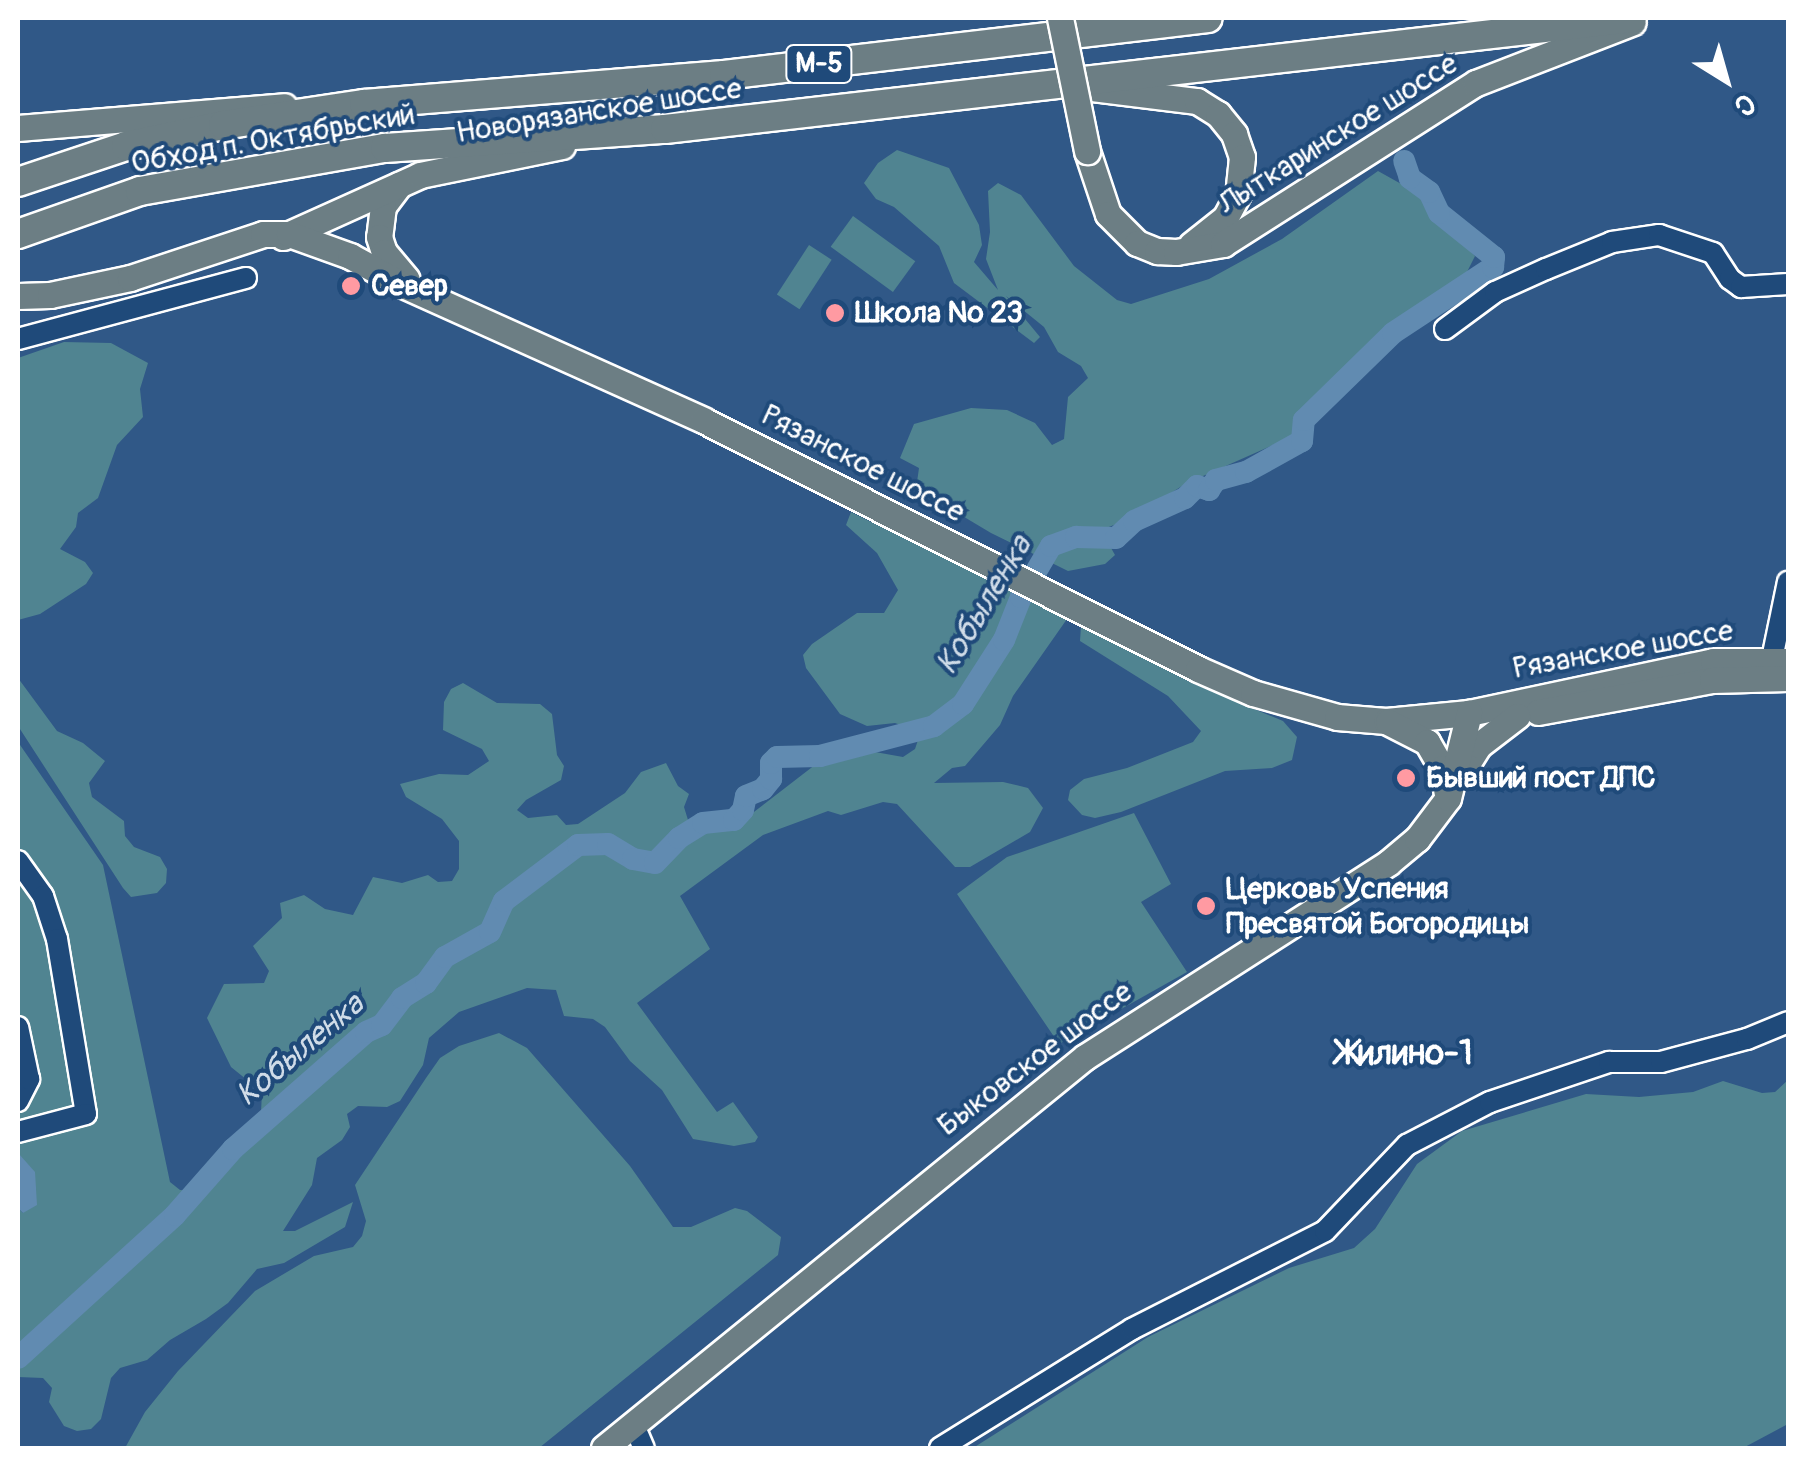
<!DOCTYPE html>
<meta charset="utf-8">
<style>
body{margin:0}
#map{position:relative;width:1806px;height:1466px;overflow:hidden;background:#305887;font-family:Pangolin,sans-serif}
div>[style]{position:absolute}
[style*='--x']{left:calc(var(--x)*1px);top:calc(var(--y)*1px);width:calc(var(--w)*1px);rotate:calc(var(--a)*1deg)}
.green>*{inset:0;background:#508491;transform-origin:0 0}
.water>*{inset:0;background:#618bb1}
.river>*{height:22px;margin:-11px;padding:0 11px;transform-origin:11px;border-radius:11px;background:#618bb1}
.roads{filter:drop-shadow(2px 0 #fff) drop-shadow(-2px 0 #fff) drop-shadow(0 2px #fff) drop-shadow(0 -2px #fff)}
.minor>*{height:20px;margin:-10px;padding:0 10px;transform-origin:10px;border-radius:10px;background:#1f4a7a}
.major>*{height:25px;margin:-12.5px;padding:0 12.5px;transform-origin:12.5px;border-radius:12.5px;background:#6c7e84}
.highway>*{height:28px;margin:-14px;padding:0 14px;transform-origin:14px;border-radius:14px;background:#6c7e84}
.bridges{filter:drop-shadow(2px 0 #fff) drop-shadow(-2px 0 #fff) drop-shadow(0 2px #fff) drop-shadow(0 -2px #fff)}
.major-bridge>*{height:25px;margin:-12.5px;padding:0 12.5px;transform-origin:12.5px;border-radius:12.5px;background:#6c7e84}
.dots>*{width:28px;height:28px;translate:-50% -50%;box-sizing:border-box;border:5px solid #1f4a7a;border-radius:50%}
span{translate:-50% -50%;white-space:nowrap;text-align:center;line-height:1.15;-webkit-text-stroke:8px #1f4a7a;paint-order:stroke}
.shield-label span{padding:2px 8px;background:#1f4a7a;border:2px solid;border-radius:8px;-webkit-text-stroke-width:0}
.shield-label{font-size:28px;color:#fff;font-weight:700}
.street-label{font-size:30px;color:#fff}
.poi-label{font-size:30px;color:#fff;font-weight:700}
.left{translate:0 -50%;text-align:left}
.water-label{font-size:32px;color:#d0dce8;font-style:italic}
.quarter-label{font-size:35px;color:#fff;font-weight:700}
.frame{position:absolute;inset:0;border:20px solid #fff;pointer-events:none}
.north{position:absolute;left:1676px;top:30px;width:100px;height:100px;-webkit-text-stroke:8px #1f4a7a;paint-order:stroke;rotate:143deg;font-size:28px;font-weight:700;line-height:40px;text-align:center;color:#fff}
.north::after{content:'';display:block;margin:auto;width:35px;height:45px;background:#fff;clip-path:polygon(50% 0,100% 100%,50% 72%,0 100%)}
</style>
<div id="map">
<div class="green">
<i style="clip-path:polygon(897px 150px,949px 168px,979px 225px,982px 245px,974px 262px,998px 290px,986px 259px,990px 232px,988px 191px,998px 183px,1021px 195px,1074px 266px,1117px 300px,1131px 304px,1209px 279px,1282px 239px,1378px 171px,1412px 190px,1475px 256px,1463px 280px,1385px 327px,1299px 418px,1291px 437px,1185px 484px,1132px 518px,1101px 530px,1115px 555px,1105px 564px,1068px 571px,991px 533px,924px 493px,917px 482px,919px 468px,900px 458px,914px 424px,971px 408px,1007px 410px,1035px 423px,1052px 445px,1064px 439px,1068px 397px,1088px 378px,1081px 366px,1058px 352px,1044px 327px,1006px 296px,1040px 337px,1034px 343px,954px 283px,939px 246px,894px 207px,876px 199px,864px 183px,878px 163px)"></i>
<i style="left:853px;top:216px;width:77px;height:38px;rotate:36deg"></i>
<i style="left:809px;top:245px;width:27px;height:59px;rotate:33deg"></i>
<i style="clip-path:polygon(64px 342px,111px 343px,148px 363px,140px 389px,143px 417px,117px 445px,98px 498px,78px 513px,76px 527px,60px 549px,85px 562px,93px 573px,86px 584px,40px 614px,18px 620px,18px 358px)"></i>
<i style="clip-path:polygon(851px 512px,1067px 619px,1013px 696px,1000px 725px,965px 766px,952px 768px,934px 783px,1003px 782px,1028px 788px,1043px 808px,1030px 832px,970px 867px,955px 867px,897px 804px,883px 802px,841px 815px,828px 811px,763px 835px,680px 896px,710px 949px,637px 1003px,717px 1112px,733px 1102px,758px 1137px,755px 1142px,734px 1146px,693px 1139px,662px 1090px,630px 1061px,605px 1027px,593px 1019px,564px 1016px,556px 990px,527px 988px,459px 1012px,429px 1038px,423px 1065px,400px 1101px,387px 1107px,358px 1106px,347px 1114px,350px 1127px,342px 1140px,317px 1158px,312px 1185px,283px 1231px,295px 1231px,353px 1202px,345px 1227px,284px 1263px,257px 1269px,228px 1303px,206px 1319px,170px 1340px,147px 1360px,120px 1368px,111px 1378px,101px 1419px,91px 1429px,77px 1431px,64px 1426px,49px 1402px,52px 1388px,43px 1378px,18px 1377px,18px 1208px,23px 1213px,34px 1172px,18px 1154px,18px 742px,103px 865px,170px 1182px,180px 1190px,206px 1191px,260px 1132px,262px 1092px,231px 1067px,207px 1018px,224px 984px,264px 983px,269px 971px,253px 946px,282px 918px,280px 903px,304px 895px,325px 909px,353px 915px,373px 877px,402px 883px,428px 875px,438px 882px,452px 881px,459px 869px,459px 841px,442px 819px,406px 797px,400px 784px,439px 774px,468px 775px,489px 761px,482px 749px,443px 730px,444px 702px,451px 689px,463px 683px,497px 703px,540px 704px,552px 714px,557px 755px,564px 766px,561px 780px,526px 800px,517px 810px,528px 818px,557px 815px,566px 825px,578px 824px,625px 793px,641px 772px,666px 763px,678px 786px,689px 794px,684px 807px,692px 833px,733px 828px,820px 761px,875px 752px,903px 757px,915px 749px,919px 737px,909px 728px,895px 723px,867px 726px,840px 714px,806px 668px,803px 655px,812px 644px,857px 613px,884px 613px,898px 590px,877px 553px,846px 525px)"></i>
<i style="clip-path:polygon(1081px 626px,1192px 683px,1283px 721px,1297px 737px,1292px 760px,1272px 768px,1225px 771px,1121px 812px,1095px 818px,1082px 815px,1068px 800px,1070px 790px,1084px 779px,1127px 768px,1193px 742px,1201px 731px,1168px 696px,1080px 641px)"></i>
<i style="clip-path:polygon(18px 678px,57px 731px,83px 743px,105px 761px,89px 783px,92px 797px,124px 821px,125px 836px,134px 847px,160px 857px,167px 869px,166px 883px,157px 893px,131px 897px,123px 888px,18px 726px)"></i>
<i style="clip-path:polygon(1134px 813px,1171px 884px,1141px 902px,1187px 972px,1059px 1044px,957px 894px,1007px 857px)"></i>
<i style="clip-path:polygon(499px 1033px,527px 1048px,630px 1166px,673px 1227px,691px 1227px,735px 1208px,747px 1211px,781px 1237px,778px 1255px,539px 1448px,125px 1448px,145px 1412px,178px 1371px,255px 1291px,314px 1256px,353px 1247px,362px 1236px,366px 1221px,355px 1185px,426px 1078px,440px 1058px,459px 1046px)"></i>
<i style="clip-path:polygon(1788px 1080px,1788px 1424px,1743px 1448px,973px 1448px,1148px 1337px,1289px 1268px,1354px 1248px,1375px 1229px,1417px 1164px,1462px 1131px,1586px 1094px,1639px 1097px,1693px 1092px,1723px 1081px,1762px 1093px,1775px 1092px)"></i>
</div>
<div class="water">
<i style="clip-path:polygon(19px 1154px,35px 1172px,37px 1205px,23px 1213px,18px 1208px)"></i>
</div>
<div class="river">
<i style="--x:18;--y:1358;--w:212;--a:-42.3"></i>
<i style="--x:175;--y:1215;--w:88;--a:-48.7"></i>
<i style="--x:233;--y:1149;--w:177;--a:-41.3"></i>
<i style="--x:366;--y:1032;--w:17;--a:-24"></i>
<i style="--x:382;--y:1025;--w:34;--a:-53"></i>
<i style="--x:402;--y:998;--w:28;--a:-32"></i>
<i style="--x:426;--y:983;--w:32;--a:-54"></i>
<i style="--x:445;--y:957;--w:51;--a:-29.1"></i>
<i style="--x:490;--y:932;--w:34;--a:-66"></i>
<i style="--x:504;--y:901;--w:93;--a:-37.1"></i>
<i style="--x:578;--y:845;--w:30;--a:-2"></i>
<i style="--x:608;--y:844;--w:29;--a:31"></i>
<i style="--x:633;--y:859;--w:22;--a:10"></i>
<i style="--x:655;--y:863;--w:35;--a:-46"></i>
<i style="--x:679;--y:838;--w:28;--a:-32"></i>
<i style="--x:703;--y:823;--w:31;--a:-6"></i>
<i style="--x:734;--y:820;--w:13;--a:-48"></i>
<i style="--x:743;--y:810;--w:14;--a:-78"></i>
<i style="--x:746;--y:796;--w:18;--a:-22"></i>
<i style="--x:763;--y:789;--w:13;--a:-51"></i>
<i style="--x:771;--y:779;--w:16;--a:-90"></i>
<i style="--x:771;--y:763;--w:8;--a:-45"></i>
<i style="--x:777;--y:757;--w:43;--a:-1.3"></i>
<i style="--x:820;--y:756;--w:118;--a:-14.7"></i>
<i style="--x:934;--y:726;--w:36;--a:-37"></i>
<i style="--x:963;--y:704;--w:76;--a:-57.4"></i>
<i style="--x:1004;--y:640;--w:46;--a:-68.4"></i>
<i style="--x:1021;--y:597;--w:59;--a:-59.5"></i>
<i style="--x:1051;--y:546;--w:27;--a:-20"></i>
<i style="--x:1076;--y:537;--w:40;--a:1.4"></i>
<i style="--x:1116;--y:538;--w:25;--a:-43"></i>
<i style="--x:1134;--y:521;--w:56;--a:-24.3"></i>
<i style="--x:1185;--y:498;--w:17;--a:-45"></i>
<i style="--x:1197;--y:486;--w:13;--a:18"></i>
<i style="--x:1209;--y:490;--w:12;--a:-55"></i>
<i style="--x:1216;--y:480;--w:31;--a:-15"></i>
<i style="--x:1246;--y:472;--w:64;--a:-29"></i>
<i style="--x:1302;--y:441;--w:21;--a:-85"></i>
<i style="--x:1304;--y:420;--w:124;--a:-44.3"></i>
<i style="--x:1393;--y:333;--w:120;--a:-33.4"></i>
<i style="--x:1493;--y:267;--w:10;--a:-84"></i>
<i style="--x:1494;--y:257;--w:70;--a:-141.3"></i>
<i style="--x:1439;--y:213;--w:23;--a:-115"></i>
<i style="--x:1429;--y:192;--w:24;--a:-144"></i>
<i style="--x:1410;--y:178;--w:18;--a:-109"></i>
</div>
<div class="roads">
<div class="minor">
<i style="--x:1445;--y:329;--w:62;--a:-36.5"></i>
<i style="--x:1495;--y:292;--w:56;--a:-24.3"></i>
<i style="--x:1546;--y:269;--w:71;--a:-22.2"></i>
<i style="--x:1612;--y:242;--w:48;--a:-8.5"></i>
<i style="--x:1659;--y:235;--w:57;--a:18.4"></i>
<i style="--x:1713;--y:253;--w:31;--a:57"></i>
<i style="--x:1730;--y:279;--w:14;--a:36"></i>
<i style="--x:1741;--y:287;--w:47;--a:-3.7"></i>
<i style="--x:18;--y:339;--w:236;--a:-15"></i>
<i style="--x:1772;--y:659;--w:79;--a:-78.3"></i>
<i style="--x:18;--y:861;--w:43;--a:54.5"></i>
<i style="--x:43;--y:896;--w:45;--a:72"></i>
<i style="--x:57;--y:939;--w:177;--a:80.6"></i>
<i style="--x:86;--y:1114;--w:70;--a:165.2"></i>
<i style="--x:18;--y:1101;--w:25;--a:-63"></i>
<i style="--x:29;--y:1079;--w:53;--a:-101.9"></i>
<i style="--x:634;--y:1425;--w:25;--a:67"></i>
<i style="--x:940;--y:1448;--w:226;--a:-31.8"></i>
<i style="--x:1132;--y:1329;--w:216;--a:-26.9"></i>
<i style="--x:1325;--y:1231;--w:119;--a:-46.4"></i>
<i style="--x:1407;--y:1145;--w:93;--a:-27.4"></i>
<i style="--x:1490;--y:1102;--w:126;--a:-18.6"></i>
<i style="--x:1609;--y:1062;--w:52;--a:0"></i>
<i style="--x:1661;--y:1062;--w:89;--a:-15"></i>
<i style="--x:1747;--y:1039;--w:44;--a:-22.5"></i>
</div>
<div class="major">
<i style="--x:1092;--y:88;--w:106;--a:7.1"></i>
<i style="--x:1197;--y:101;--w:25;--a:32"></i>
<i style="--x:1218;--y:114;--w:26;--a:51"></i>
<i style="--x:1234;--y:134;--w:24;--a:71"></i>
<i style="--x:1242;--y:157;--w:37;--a:96"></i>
<i style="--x:1238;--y:194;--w:27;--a:118"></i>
<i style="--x:1225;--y:218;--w:43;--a:141.5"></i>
<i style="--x:18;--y:128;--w:267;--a:-4.7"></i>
<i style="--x:1087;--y:151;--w:66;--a:71.6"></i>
<i style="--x:1108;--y:214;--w:41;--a:45"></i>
<i style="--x:1137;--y:243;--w:22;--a:22"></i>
<i style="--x:1157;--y:251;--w:19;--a:3"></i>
<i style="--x:1176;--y:252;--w:48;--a:-9.7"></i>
<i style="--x:1223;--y:244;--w:300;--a:-32.5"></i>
<i style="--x:1476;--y:83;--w:168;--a:-21.2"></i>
<i style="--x:399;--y:185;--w:26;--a:127"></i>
<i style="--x:383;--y:206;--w:31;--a:97"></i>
<i style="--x:379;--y:237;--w:16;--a:72"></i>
<i style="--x:384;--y:252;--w:35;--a:50"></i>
<i style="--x:283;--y:237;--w:150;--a:-24.3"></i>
<i style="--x:420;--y:175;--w:145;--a:-11.5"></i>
<i style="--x:18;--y:296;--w:32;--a:-2"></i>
<i style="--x:50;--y:295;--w:82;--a:-12"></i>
<i style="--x:130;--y:278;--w:140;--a:-18.3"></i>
<i style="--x:263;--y:234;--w:26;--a:0"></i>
<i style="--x:289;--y:234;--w:65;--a:19.8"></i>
<i style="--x:350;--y:256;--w:60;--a:28.7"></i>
<i style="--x:403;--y:285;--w:329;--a:24.2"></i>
<i style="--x:703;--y:420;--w:554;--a:26.7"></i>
<i style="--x:1198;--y:669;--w:60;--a:23.6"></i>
<i style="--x:1253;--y:693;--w:87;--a:15.9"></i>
<i style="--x:1337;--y:717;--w:49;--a:4.7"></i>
<i style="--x:1386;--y:721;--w:83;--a:-5.5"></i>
<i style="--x:1469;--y:713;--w:249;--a:-12"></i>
<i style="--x:1713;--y:661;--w:75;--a:0"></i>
<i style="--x:1538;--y:712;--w:177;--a:-10.4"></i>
<i style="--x:1712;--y:680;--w:76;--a:-1.5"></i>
<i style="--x:1388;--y:722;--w:44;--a:27.1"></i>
<i style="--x:1427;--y:742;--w:30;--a:60"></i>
<i style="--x:1442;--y:768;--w:26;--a:79"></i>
<i style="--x:1462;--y:772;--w:32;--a:-58"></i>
<i style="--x:1479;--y:745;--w:48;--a:-37.3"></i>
<i style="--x:604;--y:1448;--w:620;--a:-39.11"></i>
<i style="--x:1085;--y:1057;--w:360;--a:-32.6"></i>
<i style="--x:1388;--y:863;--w:38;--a:-40"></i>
<i style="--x:1417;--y:839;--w:51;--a:-52.9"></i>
<i style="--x:1448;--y:798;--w:88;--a:-76.1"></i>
</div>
<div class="highway">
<i style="--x:18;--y:182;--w:114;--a:-18.4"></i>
<i style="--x:126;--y:146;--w:99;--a:-12.2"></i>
<i style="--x:223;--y:125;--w:143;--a:-8.5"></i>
<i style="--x:364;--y:104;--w:361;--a:-4.6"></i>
<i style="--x:724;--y:75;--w:487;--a:-6.7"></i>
<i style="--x:18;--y:234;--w:129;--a:-19.4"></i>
<i style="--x:140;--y:191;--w:249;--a:-10"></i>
<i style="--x:385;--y:148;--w:281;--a:-3.9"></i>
<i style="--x:665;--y:129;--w:973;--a:-6.55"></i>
</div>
</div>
<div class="bridges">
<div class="major-bridge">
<i style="--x:1060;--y:18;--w:136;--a:78.5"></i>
</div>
</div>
<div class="dots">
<i style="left:351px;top:286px;background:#ff9aa2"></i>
<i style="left:835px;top:313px;background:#ff9aa2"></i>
<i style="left:1406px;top:778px;background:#ff9aa2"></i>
<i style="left:1206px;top:906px;background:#ff9aa2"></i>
</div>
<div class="shield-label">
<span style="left:819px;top:64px">М-5</span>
</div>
<div class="street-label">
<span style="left:599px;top:111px;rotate:-9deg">Новорязанское шоссе</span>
<span style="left:1338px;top:134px;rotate:-32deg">Лыткаринское шоссе</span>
<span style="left:273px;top:139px;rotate:-10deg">Обход п. Октябрьский</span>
<span style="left:863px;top:464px;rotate:27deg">Рязанское шоссе</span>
<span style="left:1623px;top:650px;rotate:-10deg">Рязанское шоссе</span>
<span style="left:1035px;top:1059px;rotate:-37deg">Быковское шоссе</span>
</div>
<div class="poi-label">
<span class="left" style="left:371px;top:286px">Север</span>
<span class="left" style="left:855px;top:313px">Школа № 23</span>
<span class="left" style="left:1426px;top:778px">Бывший пост ДПС</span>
<span class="left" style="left:1226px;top:906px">Церковь Успения<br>Пресвятой Богородицы</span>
</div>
<div class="water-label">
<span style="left:984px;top:605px;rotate:-59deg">Кобыленка</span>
<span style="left:300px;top:1050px;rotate:-40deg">Кобыленка</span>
</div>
<div class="quarter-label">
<span style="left:1405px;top:1053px">Жилино-1</span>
</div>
<div class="frame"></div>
<div class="north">С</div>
</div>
